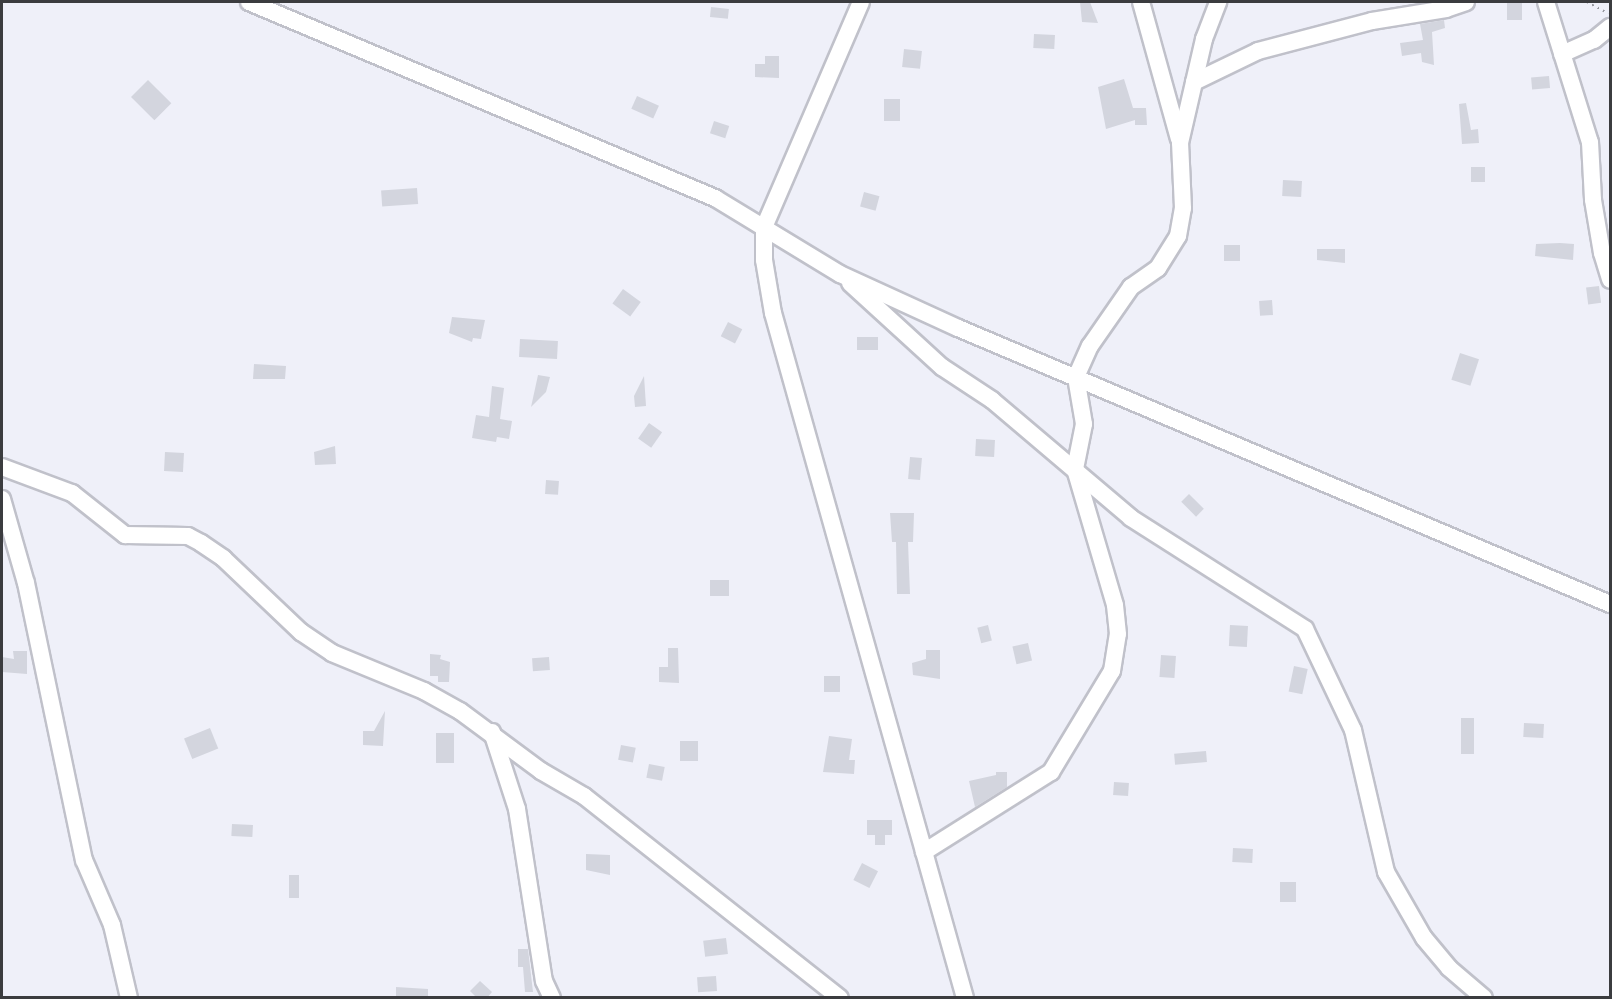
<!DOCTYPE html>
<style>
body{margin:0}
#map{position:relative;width:1612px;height:999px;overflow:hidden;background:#eff0f9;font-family:Poppins,sans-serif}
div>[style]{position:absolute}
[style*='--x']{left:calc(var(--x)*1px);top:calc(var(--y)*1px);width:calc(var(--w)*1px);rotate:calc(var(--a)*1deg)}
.building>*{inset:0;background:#d3d5de;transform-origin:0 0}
.path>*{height:2px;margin-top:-1px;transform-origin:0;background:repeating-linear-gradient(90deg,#96979e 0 1.5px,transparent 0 6px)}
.roads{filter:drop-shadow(2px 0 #c0c1ca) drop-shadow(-2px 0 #c0c1ca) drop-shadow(0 2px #c0c1ca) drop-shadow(0 -2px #c0c1ca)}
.minor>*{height:16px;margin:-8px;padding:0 8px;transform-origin:8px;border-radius:8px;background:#fff}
span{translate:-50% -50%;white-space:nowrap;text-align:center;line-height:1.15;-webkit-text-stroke:4.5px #eff0f9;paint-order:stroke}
.frame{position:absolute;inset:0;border:3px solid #3b3c3f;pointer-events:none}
</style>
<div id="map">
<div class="building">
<i style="clip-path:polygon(1080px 2px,1090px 2px,1098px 23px,1082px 22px)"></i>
<i style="left:1507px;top:2px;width:15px;height:18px"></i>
<i style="left:711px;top:7px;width:18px;height:10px;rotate:6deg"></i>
<i style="clip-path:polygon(1444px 20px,1445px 28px,1432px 32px,1434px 65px,1422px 62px,1421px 53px,1402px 56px,1400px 43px,1423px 40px,1420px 24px)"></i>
<i style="left:1034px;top:34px;width:21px;height:14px;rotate:3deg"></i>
<i style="left:904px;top:49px;width:18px;height:18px;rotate:6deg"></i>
<i style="clip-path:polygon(765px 56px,779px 56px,779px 78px,755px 77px,755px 64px,765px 64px)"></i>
<i style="left:1549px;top:76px;width:12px;height:18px;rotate:85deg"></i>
<i style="clip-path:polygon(1124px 79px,1133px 108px,1146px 108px,1147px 125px,1135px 125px,1135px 120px,1106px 129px,1098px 87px)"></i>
<i style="left:148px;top:80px;width:33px;height:24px;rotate:45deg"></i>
<i style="left:637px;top:96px;width:24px;height:14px;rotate:24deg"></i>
<i style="left:884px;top:99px;width:16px;height:22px"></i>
<i style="clip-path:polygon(1466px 103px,1471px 130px,1478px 129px,1479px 143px,1462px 144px,1459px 104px)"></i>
<i style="left:714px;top:121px;width:16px;height:13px;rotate:18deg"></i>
<i style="left:1471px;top:167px;width:14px;height:15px"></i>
<i style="left:1283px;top:180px;width:19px;height:16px;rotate:3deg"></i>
<i style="left:417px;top:188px;width:16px;height:36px;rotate:86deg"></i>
<i style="left:864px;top:192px;width:16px;height:15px;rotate:15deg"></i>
<i style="clip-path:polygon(1560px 243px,1574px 244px,1573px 260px,1535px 256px,1536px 244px)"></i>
<i style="left:1224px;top:245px;width:16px;height:16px"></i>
<i style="clip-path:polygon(1317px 249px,1345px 249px,1345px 263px,1317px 260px)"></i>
<i style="left:1599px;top:286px;width:17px;height:13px;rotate:83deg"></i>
<i style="left:623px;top:289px;width:22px;height:18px;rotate:36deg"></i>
<i style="left:1272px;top:300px;width:15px;height:13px;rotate:86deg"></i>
<i style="clip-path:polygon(452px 317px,485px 320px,481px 339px,473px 338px,472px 342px,449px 333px)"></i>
<i style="left:728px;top:322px;width:16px;height:16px;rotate:27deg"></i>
<i style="left:857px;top:337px;width:21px;height:13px"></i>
<i style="left:520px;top:339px;width:38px;height:18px;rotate:3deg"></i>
<i style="left:1460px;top:353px;width:20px;height:28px;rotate:18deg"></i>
<i style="clip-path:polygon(254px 364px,286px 366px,285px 379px,253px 379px)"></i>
<i style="clip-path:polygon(538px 375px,550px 377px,546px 392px,531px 407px)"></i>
<i style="clip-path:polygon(644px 376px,646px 406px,635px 407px,634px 396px)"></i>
<i style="clip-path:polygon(492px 386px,504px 388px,500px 419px,512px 421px,509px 439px,497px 437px,496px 442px,472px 438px,476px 415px,489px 417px)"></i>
<i style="left:649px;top:423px;width:16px;height:19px;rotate:35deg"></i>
<i style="left:976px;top:439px;width:19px;height:17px;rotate:3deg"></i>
<i style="clip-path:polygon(335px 446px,336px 464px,315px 465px,314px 452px)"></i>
<i style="left:165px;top:452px;width:19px;height:19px;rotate:3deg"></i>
<i style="left:910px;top:457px;width:12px;height:22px;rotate:5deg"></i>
<i style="left:546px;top:480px;width:13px;height:14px;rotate:4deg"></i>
<i style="left:1189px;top:494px;width:21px;height:11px;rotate:45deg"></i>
<i style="clip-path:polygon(890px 513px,914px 513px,913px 542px,908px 542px,910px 594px,897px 594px,896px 542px,892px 542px)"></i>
<i style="left:710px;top:580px;width:19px;height:16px"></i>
<i style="left:988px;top:625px;width:16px;height:11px;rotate:76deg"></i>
<i style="left:1230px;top:625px;width:18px;height:21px;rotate:3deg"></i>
<i style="left:1028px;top:643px;width:18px;height:16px;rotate:77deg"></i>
<i style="clip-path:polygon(668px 648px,678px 648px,679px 683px,659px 682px,659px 667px,668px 667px)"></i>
<i style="clip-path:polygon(926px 650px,940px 650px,940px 679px,913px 675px,912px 663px,926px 659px)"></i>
<i style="clip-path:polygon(13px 651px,27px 651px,27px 674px,2px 672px,2px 657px,14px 659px)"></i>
<i style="clip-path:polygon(430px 654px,441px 655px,440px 659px,450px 662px,449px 682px,438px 682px,438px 676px,430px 676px)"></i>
<i style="left:1161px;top:655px;width:15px;height:22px;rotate:4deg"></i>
<i style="left:549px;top:657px;width:13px;height:17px;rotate:86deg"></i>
<i style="left:1294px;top:666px;width:14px;height:26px;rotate:12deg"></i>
<i style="left:824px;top:676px;width:16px;height:16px"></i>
<i style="clip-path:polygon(385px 711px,383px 746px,363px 745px,363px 731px,374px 731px)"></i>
<i style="left:1461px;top:718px;width:13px;height:36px"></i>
<i style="left:1524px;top:723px;width:20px;height:14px;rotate:3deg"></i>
<i style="left:210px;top:728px;width:22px;height:28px;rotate:68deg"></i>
<i style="left:436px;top:733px;width:18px;height:30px"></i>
<i style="clip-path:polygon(829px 736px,852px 739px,849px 760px,855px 760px,854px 774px,823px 772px)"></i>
<i style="left:680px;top:741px;width:18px;height:20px"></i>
<i style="left:621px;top:745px;width:15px;height:15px;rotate:11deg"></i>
<i style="left:1206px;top:751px;width:11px;height:32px;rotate:85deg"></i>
<i style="left:649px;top:764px;width:16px;height:14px;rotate:11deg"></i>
<i style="clip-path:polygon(996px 772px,1007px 772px,1007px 787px,975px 807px,969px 781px,996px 775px)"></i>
<i style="left:1114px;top:782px;width:15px;height:13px;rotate:4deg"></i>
<i style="clip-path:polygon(867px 820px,892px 820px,892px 835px,885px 835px,885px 845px,875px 845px,875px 835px,867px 835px)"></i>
<i style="left:232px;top:824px;width:21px;height:12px;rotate:3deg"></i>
<i style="left:1233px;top:848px;width:20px;height:14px;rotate:3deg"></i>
<i style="clip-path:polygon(586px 854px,610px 855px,610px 875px,586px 870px)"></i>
<i style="left:862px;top:863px;width:18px;height:19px;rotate:27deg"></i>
<i style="left:289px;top:875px;width:10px;height:23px"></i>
<i style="left:1296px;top:882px;width:20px;height:16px;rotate:90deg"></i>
<i style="left:726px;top:938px;width:16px;height:23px;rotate:83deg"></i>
<i style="clip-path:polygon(518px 949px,528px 949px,533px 992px,525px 992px,523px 967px,518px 967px)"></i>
<i style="left:716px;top:976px;width:15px;height:19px;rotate:86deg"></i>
<i style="clip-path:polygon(480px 981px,492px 992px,487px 998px,477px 998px,470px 991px)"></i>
<i style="clip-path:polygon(396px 987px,428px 989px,428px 998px,396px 998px)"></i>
</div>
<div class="path">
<i style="--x:1587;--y:2;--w:24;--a:28"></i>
</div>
<div class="roads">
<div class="minor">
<i style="--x:249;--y:2;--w:506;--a:22.81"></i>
<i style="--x:715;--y:198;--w:146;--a:31.3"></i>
<i style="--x:840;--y:274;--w:130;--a:24.6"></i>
<i style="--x:958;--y:328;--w:708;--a:22.94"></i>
<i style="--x:861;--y:2;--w:245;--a:113.3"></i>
<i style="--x:764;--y:227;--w:33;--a:90"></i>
<i style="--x:764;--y:260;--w:54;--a:80.4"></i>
<i style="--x:773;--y:313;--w:711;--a:74.34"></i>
<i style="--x:1141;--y:2;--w:142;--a:74.5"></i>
<i style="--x:1546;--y:2;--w:147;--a:72.6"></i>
<i style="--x:1590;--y:142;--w:58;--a:87"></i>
<i style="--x:1593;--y:200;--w:54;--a:80.4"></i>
<i style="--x:1602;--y:253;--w:28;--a:73"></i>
<i style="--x:1562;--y:54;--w:35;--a:-24"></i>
<i style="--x:1594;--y:40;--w:21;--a:-39"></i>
<i style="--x:1194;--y:82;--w:71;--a:-25.8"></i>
<i style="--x:1258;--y:51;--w:118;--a:-14.7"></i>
<i style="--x:1372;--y:21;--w:75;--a:-9.2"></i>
<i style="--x:1446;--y:9;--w:21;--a:-19"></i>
<i style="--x:850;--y:283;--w:125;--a:42.4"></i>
<i style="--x:942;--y:367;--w:60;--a:33.4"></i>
<i style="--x:992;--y:400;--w:182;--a:40.3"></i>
<i style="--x:1131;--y:518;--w:206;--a:32.5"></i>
<i style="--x:1305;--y:629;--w:112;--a:64.6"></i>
<i style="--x:1353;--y:730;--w:146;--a:76.9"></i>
<i style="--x:1386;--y:872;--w:76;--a:60.1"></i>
<i style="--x:1424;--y:938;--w:39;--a:50"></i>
<i style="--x:1449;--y:968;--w:46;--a:40.6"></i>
<i style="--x:2;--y:467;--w:75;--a:20.4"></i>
<i style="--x:72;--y:493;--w:68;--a:38.4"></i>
<i style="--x:125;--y:535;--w:63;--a:0.9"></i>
<i style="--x:188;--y:536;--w:15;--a:28"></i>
<i style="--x:201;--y:543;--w:27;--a:34"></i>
<i style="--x:223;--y:558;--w:108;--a:43.5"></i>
<i style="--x:301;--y:632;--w:37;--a:34"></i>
<i style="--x:332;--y:653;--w:100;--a:22.4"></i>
<i style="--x:424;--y:691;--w:41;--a:29.1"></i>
<i style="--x:460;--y:711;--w:101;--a:36.5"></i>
<i style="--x:541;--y:771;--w:50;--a:30.2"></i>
<i style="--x:584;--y:796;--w:326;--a:38.3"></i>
<i style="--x:2;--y:499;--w:87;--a:74.1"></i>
<i style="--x:26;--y:583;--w:283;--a:78.2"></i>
<i style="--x:84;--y:860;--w:71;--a:66.7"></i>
<i style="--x:112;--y:925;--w:75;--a:76.9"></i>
<i style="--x:492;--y:732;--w:81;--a:72"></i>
<i style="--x:517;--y:809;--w:174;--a:81.1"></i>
<i style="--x:544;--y:981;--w:19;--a:65"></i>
<i style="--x:924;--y:852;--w:150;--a:-32.2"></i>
<i style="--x:1051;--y:772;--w:118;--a:-58.9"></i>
<i style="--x:1112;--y:671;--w:37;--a:-81"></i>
<i style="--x:1118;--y:634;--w:29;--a:-96"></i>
<i style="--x:1115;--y:605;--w:142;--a:-106.4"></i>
<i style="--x:1075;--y:469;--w:46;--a:-78.7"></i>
<i style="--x:1084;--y:424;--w:48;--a:-99.7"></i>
<i style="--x:1076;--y:377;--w:34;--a:-66"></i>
<i style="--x:1090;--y:346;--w:72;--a:-55.2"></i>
<i style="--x:1131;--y:287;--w:33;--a:-35"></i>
<i style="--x:1158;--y:268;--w:38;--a:-58"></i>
<i style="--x:1178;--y:236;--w:28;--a:-80"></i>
<i style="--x:1183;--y:208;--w:65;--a:-92.6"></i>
<i style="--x:1180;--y:143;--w:107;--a:-77"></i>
<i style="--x:1204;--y:39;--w:40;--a:-69"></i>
</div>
</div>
<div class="frame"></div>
</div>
